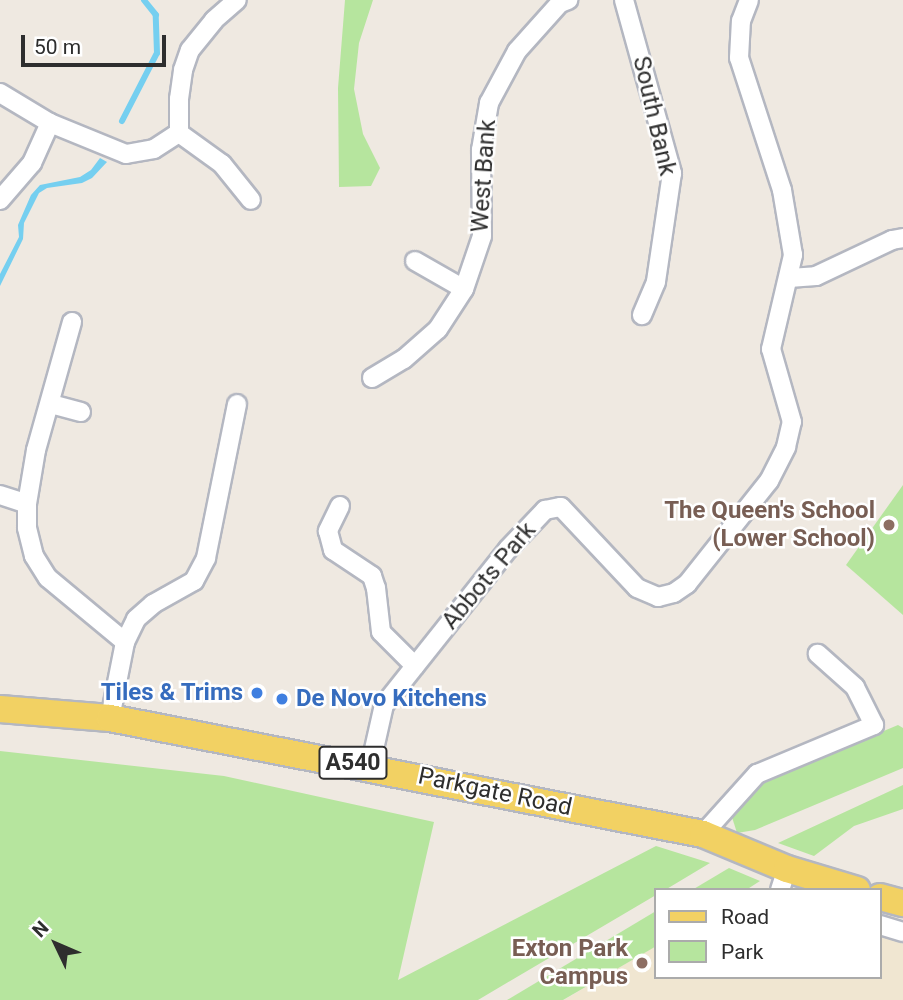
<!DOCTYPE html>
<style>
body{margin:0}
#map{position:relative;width:903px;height:1000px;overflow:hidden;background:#efe9e1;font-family:Roboto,sans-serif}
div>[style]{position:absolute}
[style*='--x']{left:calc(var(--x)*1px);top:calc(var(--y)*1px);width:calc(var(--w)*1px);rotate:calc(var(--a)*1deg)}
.education>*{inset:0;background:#f0e6d1}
.green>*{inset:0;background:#b6e59e}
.water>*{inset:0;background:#75cff0}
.stream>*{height:6px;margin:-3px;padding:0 3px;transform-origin:3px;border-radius:3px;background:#75cff0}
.roads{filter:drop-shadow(2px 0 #b4b7c1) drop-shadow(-2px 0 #b4b7c1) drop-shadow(0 2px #b4b7c1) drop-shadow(0 -2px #b4b7c1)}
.minor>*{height:18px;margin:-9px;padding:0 9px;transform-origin:9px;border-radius:9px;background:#fff}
.primary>*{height:26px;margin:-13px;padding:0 13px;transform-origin:13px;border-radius:13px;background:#f2d163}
.dots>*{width:19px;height:19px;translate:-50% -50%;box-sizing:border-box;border:4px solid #fff;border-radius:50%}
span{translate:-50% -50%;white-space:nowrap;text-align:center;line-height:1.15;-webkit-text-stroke:5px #fff;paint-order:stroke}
.shield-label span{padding:2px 5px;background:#fff;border:2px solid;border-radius:5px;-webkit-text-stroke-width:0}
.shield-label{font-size:23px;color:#2e2e2e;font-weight:700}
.street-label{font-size:24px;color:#2e2e2e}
.education-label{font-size:24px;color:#785e54;font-weight:700}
.right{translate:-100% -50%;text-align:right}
.shop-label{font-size:24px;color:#366cbe;font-weight:700}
.left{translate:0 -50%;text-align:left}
.legend{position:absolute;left:654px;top:888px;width:228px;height:91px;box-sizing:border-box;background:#fff;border:2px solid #ababab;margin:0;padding:9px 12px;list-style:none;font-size:21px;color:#2e2e2e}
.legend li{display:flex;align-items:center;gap:14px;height:35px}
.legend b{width:35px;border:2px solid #ababab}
.north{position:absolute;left:21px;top:909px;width:70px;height:70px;-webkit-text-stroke:5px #fff;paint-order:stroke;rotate:314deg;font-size:19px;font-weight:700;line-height:28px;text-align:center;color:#2e2e2e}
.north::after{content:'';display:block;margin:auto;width:24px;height:32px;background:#2e2e2e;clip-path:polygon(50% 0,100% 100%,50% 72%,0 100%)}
.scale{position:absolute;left:21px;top:35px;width:145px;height:32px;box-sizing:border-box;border:4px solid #2e2e2e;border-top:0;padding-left:9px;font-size:21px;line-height:24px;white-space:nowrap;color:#2e2e2e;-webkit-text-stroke:5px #fff;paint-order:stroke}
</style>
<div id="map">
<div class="education">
<i style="clip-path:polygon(880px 919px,903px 927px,903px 1000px,564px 1000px,656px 946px,656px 977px,880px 977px)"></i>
</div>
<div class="green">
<i style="clip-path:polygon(345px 0,373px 0,359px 43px,354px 89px,363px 134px,380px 168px,371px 186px,339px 187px,338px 88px)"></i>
<i style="clip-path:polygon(903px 485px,903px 615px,846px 565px)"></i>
<i style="clip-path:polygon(898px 725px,903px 728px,903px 768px,755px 830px,737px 833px,731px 814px,758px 784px)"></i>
<i style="clip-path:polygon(0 751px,224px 776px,434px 822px,398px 980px,656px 846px,710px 863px,665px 890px,656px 890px,656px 895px,478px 1000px,0 1000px)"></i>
<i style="clip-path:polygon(903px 785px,903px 809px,854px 826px,814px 856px,778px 843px)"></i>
<i style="clip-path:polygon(729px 868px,760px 881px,746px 890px,692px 890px)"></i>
<i style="clip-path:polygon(656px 911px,656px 946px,653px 948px,563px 1000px,507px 1000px)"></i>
</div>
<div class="water">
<i style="clip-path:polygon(100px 158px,107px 162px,92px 178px,82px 183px,47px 188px,39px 193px,24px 223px,23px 239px,0 286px,0 274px,19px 237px,18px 225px,31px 195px,40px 185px,80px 177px,91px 170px)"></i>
</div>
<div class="stream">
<i style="--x:122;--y:121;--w:76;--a:-62.8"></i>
<i style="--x:157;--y:53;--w:38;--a:-92"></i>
<i style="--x:156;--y:15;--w:19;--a:-129"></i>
</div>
<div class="roads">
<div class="minor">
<i style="--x:624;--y:0;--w:180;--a:74.5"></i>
<i style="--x:672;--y:173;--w:110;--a:98.4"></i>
<i style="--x:656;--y:282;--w:36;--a:113"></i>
<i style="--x:0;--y:93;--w:58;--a:31"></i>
<i style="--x:50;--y:123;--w:82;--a:22.2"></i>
<i style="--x:126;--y:154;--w:28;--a:-10"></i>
<i style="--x:154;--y:149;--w:30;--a:-33"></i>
<i style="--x:179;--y:133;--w:34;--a:-90"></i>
<i style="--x:179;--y:99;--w:29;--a:-82"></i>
<i style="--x:183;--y:70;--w:21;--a:-71"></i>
<i style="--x:190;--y:50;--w:38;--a:-51"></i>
<i style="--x:214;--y:20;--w:30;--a:-41"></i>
<i style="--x:179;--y:133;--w:53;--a:35.8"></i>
<i style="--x:222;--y:164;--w:46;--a:51.1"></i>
<i style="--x:0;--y:200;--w:49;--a:-49.1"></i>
<i style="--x:32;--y:163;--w:44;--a:-65.8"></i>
<i style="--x:415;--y:261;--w:56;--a:29.7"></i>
<i style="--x:789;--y:278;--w:27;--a:-4"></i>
<i style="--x:816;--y:276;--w:84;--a:-25.3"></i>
<i style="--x:892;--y:240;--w:11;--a:-10"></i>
<i style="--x:72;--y:322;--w:133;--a:105.7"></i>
<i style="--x:36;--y:450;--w:55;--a:99.5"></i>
<i style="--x:27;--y:504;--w:24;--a:90"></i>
<i style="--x:27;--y:528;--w:29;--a:76"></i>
<i style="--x:34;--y:556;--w:26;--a:58"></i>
<i style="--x:48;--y:578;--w:100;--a:39.7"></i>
<i style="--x:372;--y:378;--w:37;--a:-31"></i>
<i style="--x:404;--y:359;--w:45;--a:-41.4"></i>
<i style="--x:438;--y:329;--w:48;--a:-57"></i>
<i style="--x:464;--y:289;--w:56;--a:-71.2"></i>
<i style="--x:482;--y:236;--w:86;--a:-90.7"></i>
<i style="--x:481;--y:150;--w:48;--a:-80.3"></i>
<i style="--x:489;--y:103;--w:59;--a:-61.7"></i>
<i style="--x:517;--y:51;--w:64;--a:-48.1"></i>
<i style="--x:560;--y:3;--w:9;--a:-21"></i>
<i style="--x:51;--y:404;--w:31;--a:15"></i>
<i style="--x:0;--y:495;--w:28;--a:18"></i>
<i style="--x:340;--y:506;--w:28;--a:116"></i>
<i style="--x:328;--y:531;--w:20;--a:75"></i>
<i style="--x:333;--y:550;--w:47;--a:33.7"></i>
<i style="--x:372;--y:576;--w:13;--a:72"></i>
<i style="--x:376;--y:588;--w:44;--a:83.5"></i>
<i style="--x:381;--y:632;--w:48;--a:45"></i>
<i style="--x:110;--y:718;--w:77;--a:-78.8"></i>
<i style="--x:125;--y:642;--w:25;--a:-64"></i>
<i style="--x:136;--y:619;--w:23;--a:-41"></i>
<i style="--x:153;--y:604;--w:47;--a:-29.3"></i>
<i style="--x:194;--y:581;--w:26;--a:-62"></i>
<i style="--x:206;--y:558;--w:157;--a:-78.6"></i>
<i style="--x:370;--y:767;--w:64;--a:-77.3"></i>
<i style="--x:384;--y:705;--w:199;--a:-51.5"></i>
<i style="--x:508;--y:549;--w:54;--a:-46.5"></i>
<i style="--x:545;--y:510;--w:16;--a:-11"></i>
<i style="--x:561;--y:507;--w:111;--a:46.8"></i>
<i style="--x:637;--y:588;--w:23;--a:23"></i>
<i style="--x:658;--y:597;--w:16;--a:-14"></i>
<i style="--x:674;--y:593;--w:16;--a:-35"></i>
<i style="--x:687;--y:584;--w:132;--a:-51.5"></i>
<i style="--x:769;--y:481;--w:38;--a:-63"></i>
<i style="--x:786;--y:447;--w:26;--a:-77"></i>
<i style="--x:792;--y:422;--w:76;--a:-106"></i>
<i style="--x:771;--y:349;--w:97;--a:-76.8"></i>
<i style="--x:793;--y:255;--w:66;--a:-99.6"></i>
<i style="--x:782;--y:190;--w:139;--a:-108"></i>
<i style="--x:739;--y:58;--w:37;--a:-87"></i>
<i style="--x:741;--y:21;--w:22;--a:-69"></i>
<i style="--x:703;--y:834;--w:81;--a:-48"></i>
<i style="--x:757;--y:774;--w:127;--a:-22.7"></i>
<i style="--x:874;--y:725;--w:42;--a:-116.6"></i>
<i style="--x:855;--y:687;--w:50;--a:-138.3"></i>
<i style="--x:780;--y:890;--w:22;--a:-72"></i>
<i style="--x:880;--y:925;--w:24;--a:17"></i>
</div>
<div class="primary">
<i style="--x:0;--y:709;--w:110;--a:4.7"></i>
<i style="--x:110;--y:718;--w:604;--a:11.07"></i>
<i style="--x:703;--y:834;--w:91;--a:22.6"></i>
<i style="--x:787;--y:869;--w:73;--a:16.7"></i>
<i style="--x:880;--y:897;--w:24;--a:15"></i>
</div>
</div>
<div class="dots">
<i style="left:889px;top:525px;background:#8d6e63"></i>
<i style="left:257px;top:693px;background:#3f7fe0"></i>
<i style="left:282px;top:699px;background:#3f7fe0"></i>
<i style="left:642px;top:963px;background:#8d6e63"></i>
</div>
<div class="shield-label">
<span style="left:353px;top:763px">A540</span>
</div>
<div class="street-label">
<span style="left:654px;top:116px;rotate:77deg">South Bank</span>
<span style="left:484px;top:176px;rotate:-86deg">West Bank</span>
<span style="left:489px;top:576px;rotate:-50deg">Abbots Park</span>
<span style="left:495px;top:792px;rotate:12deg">Parkgate Road</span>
</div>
<div class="education-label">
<span class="right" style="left:875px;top:525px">The Queen's School<br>(Lower School)</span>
<span class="right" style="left:628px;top:963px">Exton Park<br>Campus</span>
</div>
<div class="shop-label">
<span class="right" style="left:243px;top:693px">Tiles &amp; Trims</span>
<span class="left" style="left:296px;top:699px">De Novo Kitchens</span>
</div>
<ul class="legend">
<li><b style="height:9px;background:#f2d163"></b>Road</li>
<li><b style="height:19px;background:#b6e59e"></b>Park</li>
</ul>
<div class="north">N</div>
<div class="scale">50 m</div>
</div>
